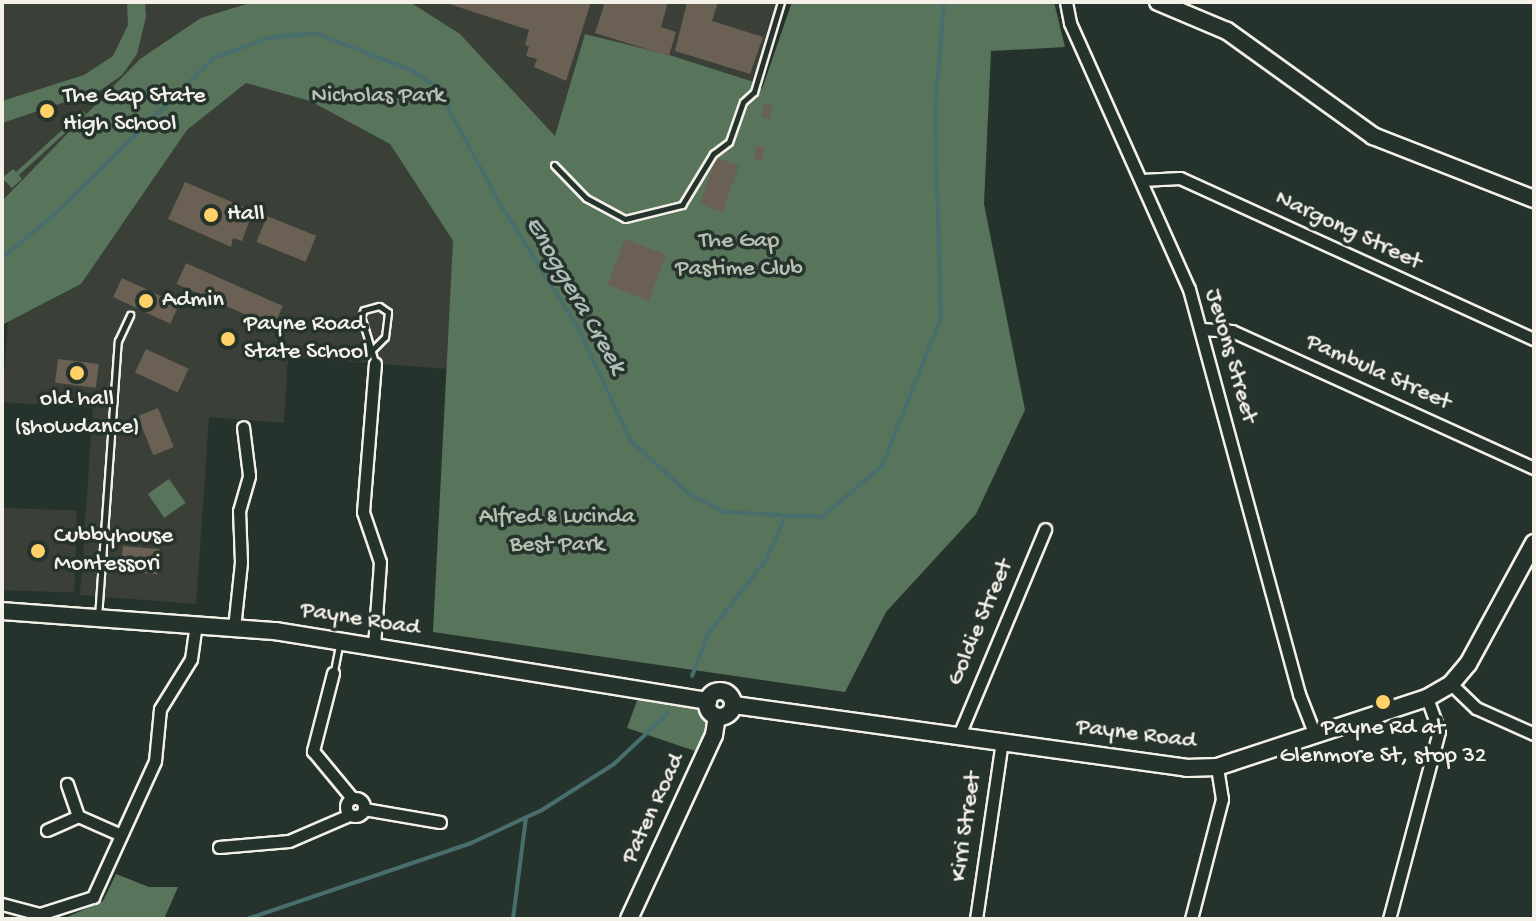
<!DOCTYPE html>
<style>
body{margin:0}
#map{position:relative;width:1536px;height:921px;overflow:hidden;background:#26332d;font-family:"Gochi Hand",sans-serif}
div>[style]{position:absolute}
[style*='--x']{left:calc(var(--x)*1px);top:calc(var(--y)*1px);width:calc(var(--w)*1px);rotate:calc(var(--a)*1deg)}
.built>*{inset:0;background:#3a4038;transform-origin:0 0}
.green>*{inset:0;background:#58745b;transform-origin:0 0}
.stream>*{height:4px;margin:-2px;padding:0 2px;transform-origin:2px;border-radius:2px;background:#496e6e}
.building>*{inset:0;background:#6a6053;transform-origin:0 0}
.roads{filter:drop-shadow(2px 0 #f4f1e8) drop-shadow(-2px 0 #f4f1e8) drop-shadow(0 2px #f4f1e8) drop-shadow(0 -2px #f4f1e8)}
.lane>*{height:5px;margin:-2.5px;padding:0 2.5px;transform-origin:2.5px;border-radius:2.5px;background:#26332d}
.street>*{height:11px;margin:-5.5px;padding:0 5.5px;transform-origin:5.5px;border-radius:5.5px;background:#26332d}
.street>.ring{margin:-5.5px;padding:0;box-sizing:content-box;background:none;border:11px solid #26332d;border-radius:50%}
.secondary>*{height:16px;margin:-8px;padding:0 8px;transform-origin:8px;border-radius:8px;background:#26332d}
.secondary>.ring{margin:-8px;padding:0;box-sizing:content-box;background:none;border:16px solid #26332d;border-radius:50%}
.primary>*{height:16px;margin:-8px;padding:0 8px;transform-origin:8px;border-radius:8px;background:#26332d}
.dots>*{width:22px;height:22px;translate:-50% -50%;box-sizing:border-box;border:4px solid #26332d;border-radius:50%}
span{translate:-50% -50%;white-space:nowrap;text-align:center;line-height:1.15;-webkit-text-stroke:7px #26332d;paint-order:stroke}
.poi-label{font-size:24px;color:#f4f1e8}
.left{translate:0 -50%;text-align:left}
.park-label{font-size:24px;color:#b6bfb0}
.street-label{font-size:24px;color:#f4f1e8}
.water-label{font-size:26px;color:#b0bdb7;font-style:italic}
.frame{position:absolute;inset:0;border:4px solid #f4f1e8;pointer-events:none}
</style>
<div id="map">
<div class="built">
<i style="clip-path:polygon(2px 2px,253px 2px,2px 201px)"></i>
<i style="clip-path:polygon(410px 2px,778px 2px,754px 82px,637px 50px,555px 137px,460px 34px)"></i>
<i style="clip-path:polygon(246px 83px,310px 101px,390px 144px,453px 241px,449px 369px,288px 357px,284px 423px,209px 417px,196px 604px,80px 595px,93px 408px,2px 402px,8px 322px,81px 284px,187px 130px)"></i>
<i style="left:2px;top:508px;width:75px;height:82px;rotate:2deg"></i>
</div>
<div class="green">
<i style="clip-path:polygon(127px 2px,145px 2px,146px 17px,137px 54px,122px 75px,101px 90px,2px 123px,2px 101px,84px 75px,113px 56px,128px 25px)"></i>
<i style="clip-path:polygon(253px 2px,410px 2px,460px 34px,555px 136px,585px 34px,669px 55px,754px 82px,762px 89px,792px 2px,1054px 2px,1065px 47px,991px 51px,984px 204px,1025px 410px,976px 514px,886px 612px,845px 692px,433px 632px,453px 241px,390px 144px,310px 101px,246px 83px,187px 130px,81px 284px,2px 325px,2px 201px,140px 59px,201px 18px)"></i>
<i style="clip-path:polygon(83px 111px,86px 114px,19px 175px,22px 179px,12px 188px,2px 178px,13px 169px,16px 172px)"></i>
<i style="left:169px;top:479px;width:29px;height:26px;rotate:55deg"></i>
<i style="clip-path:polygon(639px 695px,696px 709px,711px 724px,698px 752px,627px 728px)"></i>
<i style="clip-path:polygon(116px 874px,149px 887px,178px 887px,164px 919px,63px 919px,103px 901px)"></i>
</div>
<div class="stream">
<i style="--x:2;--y:258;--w:70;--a:-39.8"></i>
<i style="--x:56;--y:213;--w:221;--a:-44.5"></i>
<i style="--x:214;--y:58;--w:58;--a:-20.3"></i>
<i style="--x:268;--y:38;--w:47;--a:-6.1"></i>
<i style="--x:315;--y:33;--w:105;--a:21.2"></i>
<i style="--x:413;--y:71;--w:29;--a:34"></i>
<i style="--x:437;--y:87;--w:131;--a:61.7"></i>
<i style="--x:499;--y:202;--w:149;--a:57.9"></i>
<i style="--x:578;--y:328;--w:125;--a:64.9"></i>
<i style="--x:631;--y:441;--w:79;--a:42.4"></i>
<i style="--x:689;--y:494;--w:40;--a:26.6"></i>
<i style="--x:725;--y:512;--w:97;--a:3"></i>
<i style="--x:822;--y:517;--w:79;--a:-40.4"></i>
<i style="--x:882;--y:466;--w:159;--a:-68.3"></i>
<i style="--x:941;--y:318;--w:207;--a:-91.7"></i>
<i style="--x:935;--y:111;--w:109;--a:-85.3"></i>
<i style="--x:692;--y:676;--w:45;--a:-69.1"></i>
<i style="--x:708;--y:634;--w:94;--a:-51.9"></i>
<i style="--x:766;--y:560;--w:45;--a:-66.3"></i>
<i style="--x:153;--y:919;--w:26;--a:0"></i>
<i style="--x:247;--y:919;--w:237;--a:-18.7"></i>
<i style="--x:471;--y:843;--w:78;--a:-24.9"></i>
<i style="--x:542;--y:810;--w:85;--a:-32.6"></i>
<i style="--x:614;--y:764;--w:73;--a:-43.3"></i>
<i style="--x:513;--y:919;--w:102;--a:-82.7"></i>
</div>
<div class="building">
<i style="clip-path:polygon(443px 2px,591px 2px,566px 81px,534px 67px,537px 59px,526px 56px,529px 47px,525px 45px,529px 30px)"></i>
<i style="clip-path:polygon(605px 2px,668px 2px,661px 27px,676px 32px,669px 56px,595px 33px)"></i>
<i style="clip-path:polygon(687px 2px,718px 2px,712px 21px,763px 37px,750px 74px,675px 51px)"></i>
<i style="left:764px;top:104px;width:8px;height:14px;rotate:7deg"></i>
<i style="left:756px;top:146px;width:8px;height:14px;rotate:7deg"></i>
<i style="left:716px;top:158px;width:24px;height:49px;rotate:19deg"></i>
<i style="clip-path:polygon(185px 182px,253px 211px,242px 241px,233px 238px,231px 247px,168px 219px)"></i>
<i style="left:267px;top:216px;width:53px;height:28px;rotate:22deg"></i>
<i style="left:625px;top:239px;width:44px;height:49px;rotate:21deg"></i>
<i style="left:186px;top:263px;width:106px;height:23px;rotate:24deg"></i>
<i style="left:122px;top:278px;width:63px;height:21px;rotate:25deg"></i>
<i style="left:146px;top:349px;width:47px;height:26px;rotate:25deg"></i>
<i style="left:58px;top:359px;width:41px;height:24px;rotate:7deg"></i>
<i style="left:158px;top:408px;width:42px;height:22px;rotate:68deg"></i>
<i style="left:123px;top:546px;width:37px;height:25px;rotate:5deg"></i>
</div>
<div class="roads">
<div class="lane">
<i style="--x:554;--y:165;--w:46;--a:45.9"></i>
<i style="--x:586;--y:198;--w:44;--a:28.3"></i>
<i style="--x:625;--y:219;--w:59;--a:-13.8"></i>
<i style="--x:682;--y:205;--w:60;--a:-58.7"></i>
<i style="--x:713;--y:154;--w:20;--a:-37"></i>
<i style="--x:729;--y:142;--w:42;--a:-70.7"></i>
<i style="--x:743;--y:102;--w:15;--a:-42"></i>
<i style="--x:754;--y:92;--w:94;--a:-73.3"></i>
<i style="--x:372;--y:350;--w:18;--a:-45"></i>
<i style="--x:385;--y:337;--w:25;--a:-83"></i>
<i style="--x:388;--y:312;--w:11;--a:-146"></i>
<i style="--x:379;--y:306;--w:16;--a:165"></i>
<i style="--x:364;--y:310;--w:7;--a:117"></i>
<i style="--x:361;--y:316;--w:48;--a:73.1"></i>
<i style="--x:98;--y:617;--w:277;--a:-85.9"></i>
<i style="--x:118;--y:341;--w:29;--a:-65"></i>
<i style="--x:334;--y:671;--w:25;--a:-79"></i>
</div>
<div class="street">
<i style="--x:1066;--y:2;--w:21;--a:79"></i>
<i style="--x:1070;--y:23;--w:291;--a:65.9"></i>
<i style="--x:1189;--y:289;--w:420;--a:74.8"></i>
<i style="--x:1299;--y:694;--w:44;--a:68.7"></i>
<i style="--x:1142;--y:180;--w:38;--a:-3"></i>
<i style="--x:1180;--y:178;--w:389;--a:24.5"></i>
<i style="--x:1202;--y:329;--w:30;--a:4"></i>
<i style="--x:1232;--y:331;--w:332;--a:24.4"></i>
<i style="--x:234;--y:628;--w:66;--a:-83.9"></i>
<i style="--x:241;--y:562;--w:51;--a:-92.2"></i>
<i style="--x:239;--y:511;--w:37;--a:-74"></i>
<i style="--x:249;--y:475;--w:48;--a:-97.1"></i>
<i style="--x:374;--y:646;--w:84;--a:-85.9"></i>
<i style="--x:380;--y:562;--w:53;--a:-108.8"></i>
<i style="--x:363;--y:512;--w:149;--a:-85.4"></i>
<i style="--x:333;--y:673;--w:81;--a:104.4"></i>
<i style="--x:313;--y:751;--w:61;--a:50.3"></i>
<i style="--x:1451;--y:684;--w:35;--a:44"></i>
<i style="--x:1476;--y:708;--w:64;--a:24.1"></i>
<i style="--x:959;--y:735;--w:223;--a:-67.3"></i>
<i class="ring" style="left:346px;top:798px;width:7px;height:7px"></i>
<i style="--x:364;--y:809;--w:77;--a:9.7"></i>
<i style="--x:78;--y:816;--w:47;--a:23.8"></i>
<i style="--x:47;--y:830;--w:34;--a:-24"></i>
<i style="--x:78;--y:816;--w:34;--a:-109"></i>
<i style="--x:219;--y:847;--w:70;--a:-4.9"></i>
<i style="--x:289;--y:841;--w:65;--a:-23.4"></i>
<i style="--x:2;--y:904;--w:39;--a:15"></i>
<i style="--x:40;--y:914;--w:56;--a:-17.8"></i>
<i style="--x:93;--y:897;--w:149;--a:-65.5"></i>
<i style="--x:155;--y:761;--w:52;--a:-84.5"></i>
<i style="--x:160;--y:709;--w:59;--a:-58.2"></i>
<i style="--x:191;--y:659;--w:34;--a:-82"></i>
<i style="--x:976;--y:919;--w:180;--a:-81.7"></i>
<i style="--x:1191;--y:919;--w:124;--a:-75.5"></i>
<i style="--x:1222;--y:799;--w:32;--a:-99"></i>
<i style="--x:1389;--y:919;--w:195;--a:-75.1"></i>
<i style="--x:1439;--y:731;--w:35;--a:-110"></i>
</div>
<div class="secondary">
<i style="--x:2;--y:611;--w:274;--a:4.2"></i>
<i style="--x:275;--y:631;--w:439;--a:9.2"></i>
<i class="ring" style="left:707px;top:691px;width:10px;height:10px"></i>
<i style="--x:734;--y:705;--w:456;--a:7.9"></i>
<i style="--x:1186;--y:768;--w:31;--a:-2"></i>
<i style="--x:1217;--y:767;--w:221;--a:-18.2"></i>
<i style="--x:1427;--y:698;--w:28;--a:-30"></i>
<i style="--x:1451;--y:684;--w:26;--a:-50"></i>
<i style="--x:1468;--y:664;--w:138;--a:-61.4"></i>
<i style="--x:629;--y:919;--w:203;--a:-65.2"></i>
<i style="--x:714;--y:735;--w:18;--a:-81"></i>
</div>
<div class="primary">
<i style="--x:1158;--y:2;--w:75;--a:22.8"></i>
<i style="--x:1227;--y:31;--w:180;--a:35.7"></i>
<i style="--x:1373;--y:136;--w:173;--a:21.4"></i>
</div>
</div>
<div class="dots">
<i style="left:47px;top:111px;background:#ffd166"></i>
<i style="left:211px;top:215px;background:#ffd166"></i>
<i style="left:146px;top:301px;background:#ffd166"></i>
<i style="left:228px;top:339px;background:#ffd166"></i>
<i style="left:77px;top:373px;background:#ffd166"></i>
<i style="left:38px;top:551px;background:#ffd166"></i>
<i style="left:1383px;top:702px;background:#ffd166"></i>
</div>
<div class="poi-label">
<span class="left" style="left:63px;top:111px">The Gap State<br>High School</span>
<span class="left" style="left:227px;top:215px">Hall</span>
<span class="left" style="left:162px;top:301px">Admin</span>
<span class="left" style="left:244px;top:339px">Payne Road<br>State School</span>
<span style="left:77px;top:414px">old hall<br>(showdance)</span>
<span class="left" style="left:54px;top:551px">Cubbyhouse<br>Montessori</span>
<span style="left:1383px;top:743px">Payne Rd at<br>Glenmore St, stop 32</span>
</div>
<div class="park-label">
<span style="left:378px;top:97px">Nicholas Park</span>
<span style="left:739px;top:256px">The Gap<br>Pastime Club</span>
<span style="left:557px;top:532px">Alfred &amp; Lucinda<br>Best Park</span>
</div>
<div class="street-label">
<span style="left:1348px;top:231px;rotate:25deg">Nargong Street</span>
<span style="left:1230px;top:356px;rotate:74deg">Jevons Street</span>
<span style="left:1378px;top:373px;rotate:24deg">Pambula Street</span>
<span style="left:360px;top:620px;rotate:9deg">Payne Road</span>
<span style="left:981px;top:623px;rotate:-67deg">Goldie Street</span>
<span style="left:1136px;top:735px;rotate:7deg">Payne Road</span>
<span style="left:654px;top:809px;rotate:-65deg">Paten Road</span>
<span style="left:967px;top:827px;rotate:-82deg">Kirri Street</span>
</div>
<div class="water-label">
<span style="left:574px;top:296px;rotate:60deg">Enoggera Creek</span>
</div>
<div class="frame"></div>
</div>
